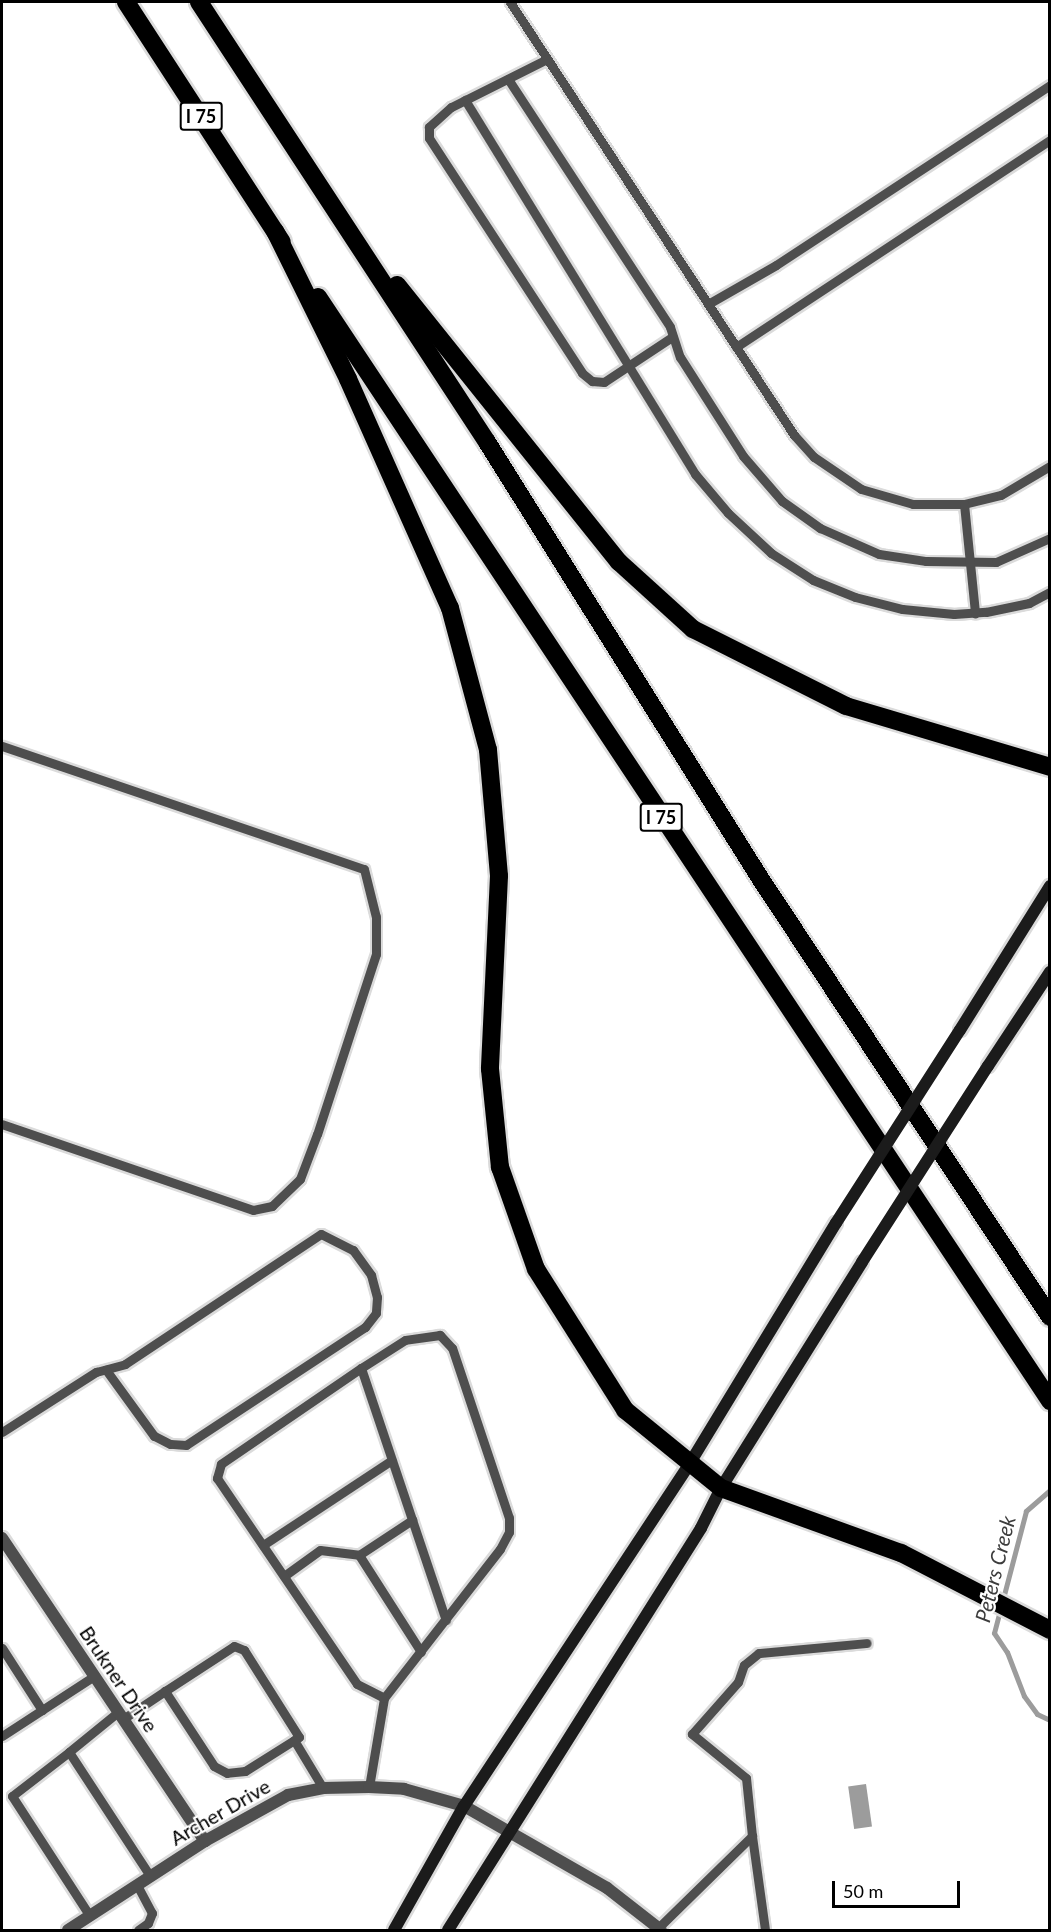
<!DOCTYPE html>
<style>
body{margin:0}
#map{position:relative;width:1051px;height:1932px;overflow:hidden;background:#fff;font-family:Lato,sans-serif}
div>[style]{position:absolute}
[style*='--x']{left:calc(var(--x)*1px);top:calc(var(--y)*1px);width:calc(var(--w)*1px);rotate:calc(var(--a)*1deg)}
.water>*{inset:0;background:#9c9c9c;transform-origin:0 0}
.stream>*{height:5px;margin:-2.5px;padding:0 2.5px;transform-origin:2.5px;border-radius:2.5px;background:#9c9c9c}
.roads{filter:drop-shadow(2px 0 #dbdbdb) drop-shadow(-2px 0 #dbdbdb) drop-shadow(0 2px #dbdbdb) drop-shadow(0 -2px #dbdbdb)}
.service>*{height:9px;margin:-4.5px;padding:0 4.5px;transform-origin:4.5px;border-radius:4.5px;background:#4e4e4e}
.minor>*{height:12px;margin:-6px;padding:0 6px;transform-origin:6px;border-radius:6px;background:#4e4e4e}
.secondary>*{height:12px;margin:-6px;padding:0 6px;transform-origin:6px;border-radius:6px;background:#1b1b1b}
.motorway>*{height:18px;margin:-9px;padding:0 9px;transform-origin:9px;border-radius:9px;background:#000}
.secondary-bridge>*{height:12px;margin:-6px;padding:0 6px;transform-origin:6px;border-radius:6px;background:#1b1b1b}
span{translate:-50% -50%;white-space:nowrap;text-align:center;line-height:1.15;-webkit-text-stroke:4.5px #fff;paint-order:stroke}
.shield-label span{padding:2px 4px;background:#fff;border:2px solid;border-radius:4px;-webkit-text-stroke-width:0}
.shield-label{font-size:18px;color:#000;font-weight:700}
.street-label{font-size:20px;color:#000}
.water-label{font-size:21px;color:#3d3d3d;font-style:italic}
.frame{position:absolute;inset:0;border:3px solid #000;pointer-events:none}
.scale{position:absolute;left:832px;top:1881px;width:128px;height:27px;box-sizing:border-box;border:3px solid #000;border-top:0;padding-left:8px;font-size:18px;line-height:21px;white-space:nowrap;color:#000;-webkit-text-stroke:4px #fff;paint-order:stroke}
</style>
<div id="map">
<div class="water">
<i style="left:866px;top:1784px;width:43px;height:18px;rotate:82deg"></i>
</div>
<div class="stream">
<i style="--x:1050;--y:1490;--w:32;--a:139"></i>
<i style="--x:1026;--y:1511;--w:126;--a:104.7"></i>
<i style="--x:994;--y:1633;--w:23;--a:56"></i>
<i style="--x:1007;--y:1652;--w:47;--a:68.9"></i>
<i style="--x:1024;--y:1696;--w:22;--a:54"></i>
<i style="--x:1037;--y:1714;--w:14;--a:25"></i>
</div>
<div class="roads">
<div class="service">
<i style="--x:510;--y:2;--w:518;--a:56.74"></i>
<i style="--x:794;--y:435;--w:30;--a:48"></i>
<i style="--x:814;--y:457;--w:57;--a:34.2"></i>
<i style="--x:861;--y:489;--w:54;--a:16.1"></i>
<i style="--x:913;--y:504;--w:51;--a:0"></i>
<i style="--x:964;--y:504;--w:38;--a:-14"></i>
<i style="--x:1001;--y:495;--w:57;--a:-30.6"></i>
<i style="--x:547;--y:59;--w:107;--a:153.4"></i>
<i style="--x:451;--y:107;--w:30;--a:138"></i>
<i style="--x:429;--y:127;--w:11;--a:90"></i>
<i style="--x:429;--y:138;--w:280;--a:56.9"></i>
<i style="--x:582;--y:373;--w:13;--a:39"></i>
<i style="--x:592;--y:381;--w:12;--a:5"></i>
<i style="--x:604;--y:382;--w:82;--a:-33.5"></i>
<i style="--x:508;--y:79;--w:296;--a:56.8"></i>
<i style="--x:670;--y:327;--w:32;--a:72"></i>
<i style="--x:680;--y:357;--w:117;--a:57.5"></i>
<i style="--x:743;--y:456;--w:60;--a:49.1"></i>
<i style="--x:782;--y:501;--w:47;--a:35.4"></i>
<i style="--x:820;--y:528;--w:64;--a:23.8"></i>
<i style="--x:879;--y:554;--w:48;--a:8.5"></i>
<i style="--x:926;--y:561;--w:70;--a:0.8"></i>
<i style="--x:996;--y:562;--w:59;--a:-24"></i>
<i style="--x:465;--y:100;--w:439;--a:58.4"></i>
<i style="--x:695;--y:474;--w:51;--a:49.8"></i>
<i style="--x:728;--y:513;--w:59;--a:42.9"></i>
<i style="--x:771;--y:553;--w:50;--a:32.7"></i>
<i style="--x:813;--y:580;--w:45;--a:22"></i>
<i style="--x:855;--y:597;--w:49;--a:14.3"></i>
<i style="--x:902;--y:609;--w:52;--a:5.5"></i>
<i style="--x:954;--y:614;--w:32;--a:-4"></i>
<i style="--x:986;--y:612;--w:44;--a:-11.8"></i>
<i style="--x:1029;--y:603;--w:24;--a:-28"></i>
<i style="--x:708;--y:304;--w:78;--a:-29.8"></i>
<i style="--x:776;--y:265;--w:328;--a:-33.3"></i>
<i style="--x:736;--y:347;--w:376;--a:-33.4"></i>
<i style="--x:964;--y:504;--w:110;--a:84.2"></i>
<i style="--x:2;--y:746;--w:382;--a:18.8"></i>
<i style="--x:364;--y:869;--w:49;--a:76"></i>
<i style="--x:376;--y:917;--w:37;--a:90"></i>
<i style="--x:376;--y:954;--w:189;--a:108.1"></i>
<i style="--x:317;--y:1134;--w:48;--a:110.7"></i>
<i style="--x:300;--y:1179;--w:39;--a:136"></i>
<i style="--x:272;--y:1206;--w:19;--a:168"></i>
<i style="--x:253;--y:1210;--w:265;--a:-161.1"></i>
<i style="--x:361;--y:1368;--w:266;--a:71.4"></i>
<i style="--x:2;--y:1432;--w:112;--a:-32.6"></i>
<i style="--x:96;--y:1372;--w:30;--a:-15"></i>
<i style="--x:125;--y:1364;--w:235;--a:-33.6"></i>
<i style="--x:321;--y:1234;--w:36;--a:27"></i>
<i style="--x:353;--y:1250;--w:31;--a:54"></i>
<i style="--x:371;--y:1275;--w:23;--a:75"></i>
<i style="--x:377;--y:1297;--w:16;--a:94"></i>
<i style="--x:376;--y:1313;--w:18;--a:128"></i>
<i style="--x:365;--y:1327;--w:214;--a:146.6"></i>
<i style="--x:186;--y:1445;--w:16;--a:-176"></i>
<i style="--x:170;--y:1444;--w:18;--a:-153"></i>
<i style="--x:154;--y:1436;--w:82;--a:-126"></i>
<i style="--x:263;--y:1545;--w:154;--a:-33.4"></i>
<i style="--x:359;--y:1555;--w:115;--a:57.4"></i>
<i style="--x:284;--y:1576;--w:44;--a:-35.8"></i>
<i style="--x:320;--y:1550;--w:39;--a:7"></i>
<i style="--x:359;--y:1555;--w:64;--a:-33.4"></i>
<i style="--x:2;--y:1648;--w:74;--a:57.2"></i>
<i style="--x:118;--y:1712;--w:63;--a:140.8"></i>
<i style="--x:69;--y:1752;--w:148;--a:56.8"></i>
<i style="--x:123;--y:1719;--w:50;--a:-33.7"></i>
<i style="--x:165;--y:1691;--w:82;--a:-33.1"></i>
<i style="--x:234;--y:1646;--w:11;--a:22"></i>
<i style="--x:244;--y:1650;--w:103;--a:57.7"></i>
<i style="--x:299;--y:1737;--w:64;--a:147.8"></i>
<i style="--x:245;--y:1771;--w:18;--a:174"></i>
<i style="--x:227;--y:1773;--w:15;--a:-152"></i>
<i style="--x:214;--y:1766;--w:90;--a:-123.2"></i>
<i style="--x:2;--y:1736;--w:110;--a:-33.1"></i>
<i style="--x:294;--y:1740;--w:56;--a:58.9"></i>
<i style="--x:69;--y:1752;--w:72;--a:142.3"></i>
<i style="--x:12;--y:1796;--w:143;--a:57"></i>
<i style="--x:369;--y:1787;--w:90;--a:-80.4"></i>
<i style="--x:384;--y:1698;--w:189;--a:-52.1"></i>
<i style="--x:500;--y:1549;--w:19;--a:-62"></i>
<i style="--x:509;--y:1532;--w:14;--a:-90"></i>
<i style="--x:509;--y:1518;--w:179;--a:-108.5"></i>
<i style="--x:452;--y:1348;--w:18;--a:-133"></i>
<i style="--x:440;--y:1335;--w:35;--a:172"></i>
<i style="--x:405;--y:1340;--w:52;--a:147.5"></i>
<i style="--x:361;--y:1368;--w:170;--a:145.6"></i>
<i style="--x:221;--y:1464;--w:15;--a:106"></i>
<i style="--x:217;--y:1478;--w:249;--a:55.8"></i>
<i style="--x:357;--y:1684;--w:30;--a:27"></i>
<i style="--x:752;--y:1836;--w:58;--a:-95.9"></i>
<i style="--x:746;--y:1778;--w:70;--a:-140.8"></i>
<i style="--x:692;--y:1734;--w:69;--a:-48.5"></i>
<i style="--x:738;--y:1682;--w:18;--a:-71"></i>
<i style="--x:744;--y:1665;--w:19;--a:-39"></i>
<i style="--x:759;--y:1653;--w:108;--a:-5.3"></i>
<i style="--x:137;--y:1885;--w:32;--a:62"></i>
<i style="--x:152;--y:1913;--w:11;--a:112"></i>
<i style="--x:148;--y:1923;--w:12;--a:145"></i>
<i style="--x:658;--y:1928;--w:132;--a:-44.4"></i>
<i style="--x:752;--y:1836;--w:95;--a:82.1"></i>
</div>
<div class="minor">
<i style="--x:2;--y:1538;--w:365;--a:56.2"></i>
<i style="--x:68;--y:1930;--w:163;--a:-33"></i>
<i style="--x:205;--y:1841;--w:95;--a:-29"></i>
<i style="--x:288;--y:1795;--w:36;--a:-11"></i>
<i style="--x:323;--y:1788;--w:46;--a:-1.2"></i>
<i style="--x:369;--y:1787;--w:35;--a:3"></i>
<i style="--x:404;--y:1789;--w:62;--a:15.8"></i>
<i style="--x:464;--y:1806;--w:165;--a:29.8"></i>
<i style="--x:607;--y:1888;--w:68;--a:37.9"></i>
</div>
<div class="secondary">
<i style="--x:960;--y:1030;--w:170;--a:-58"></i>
<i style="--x:988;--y:1066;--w:113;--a:-56.6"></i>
<i style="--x:394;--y:1930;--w:142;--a:-60.6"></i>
<i style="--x:464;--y:1806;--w:411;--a:-56.6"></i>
<i style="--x:690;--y:1463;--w:281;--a:-58.7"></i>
<i style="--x:448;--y:1930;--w:475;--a:-57.8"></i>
<i style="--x:701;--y:1528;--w:45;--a:-63.4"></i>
<i style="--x:721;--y:1488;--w:266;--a:-58"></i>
</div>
<div class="motorway">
<i style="--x:126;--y:2;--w:286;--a:57"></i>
<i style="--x:199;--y:2;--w:526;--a:56.79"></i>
<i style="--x:487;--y:442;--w:514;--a:57.95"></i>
<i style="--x:760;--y:878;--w:526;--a:56.55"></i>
<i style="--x:275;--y:231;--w:165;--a:63.7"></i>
<i style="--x:348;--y:379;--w:251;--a:66"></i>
<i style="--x:450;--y:608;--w:147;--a:75"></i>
<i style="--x:488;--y:750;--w:126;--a:85"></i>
<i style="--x:499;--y:876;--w:193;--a:92.7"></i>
<i style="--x:490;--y:1069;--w:99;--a:84.2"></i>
<i style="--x:500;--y:1167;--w:108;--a:70.6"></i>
<i style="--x:536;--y:1269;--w:167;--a:57.7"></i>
<i style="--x:625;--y:1410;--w:124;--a:39.1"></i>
<i style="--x:721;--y:1488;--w:191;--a:19.9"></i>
<i style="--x:901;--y:1553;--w:168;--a:27.3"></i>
<i style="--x:397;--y:285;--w:355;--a:51.3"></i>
<i style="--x:619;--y:562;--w:100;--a:42.2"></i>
<i style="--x:693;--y:629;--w:171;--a:26.7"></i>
<i style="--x:846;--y:706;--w:213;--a:16.6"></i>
<i style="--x:318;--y:297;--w:1325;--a:56.45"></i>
</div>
</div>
<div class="secondary-bridge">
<i style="--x:836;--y:1223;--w:229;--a:-57.3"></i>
<i style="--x:862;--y:1262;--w:233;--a:-57.3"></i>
</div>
<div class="shield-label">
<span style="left:201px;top:116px">I 75</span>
<span style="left:661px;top:817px">I 75</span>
</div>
<div class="street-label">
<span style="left:119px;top:1679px;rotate:56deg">Brukner Drive</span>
<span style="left:220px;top:1812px;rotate:-30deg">Archer Drive</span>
</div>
<div class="water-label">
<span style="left:995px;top:1569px;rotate:-76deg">Peters Creek</span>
</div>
<div class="frame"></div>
<div class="scale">50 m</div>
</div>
